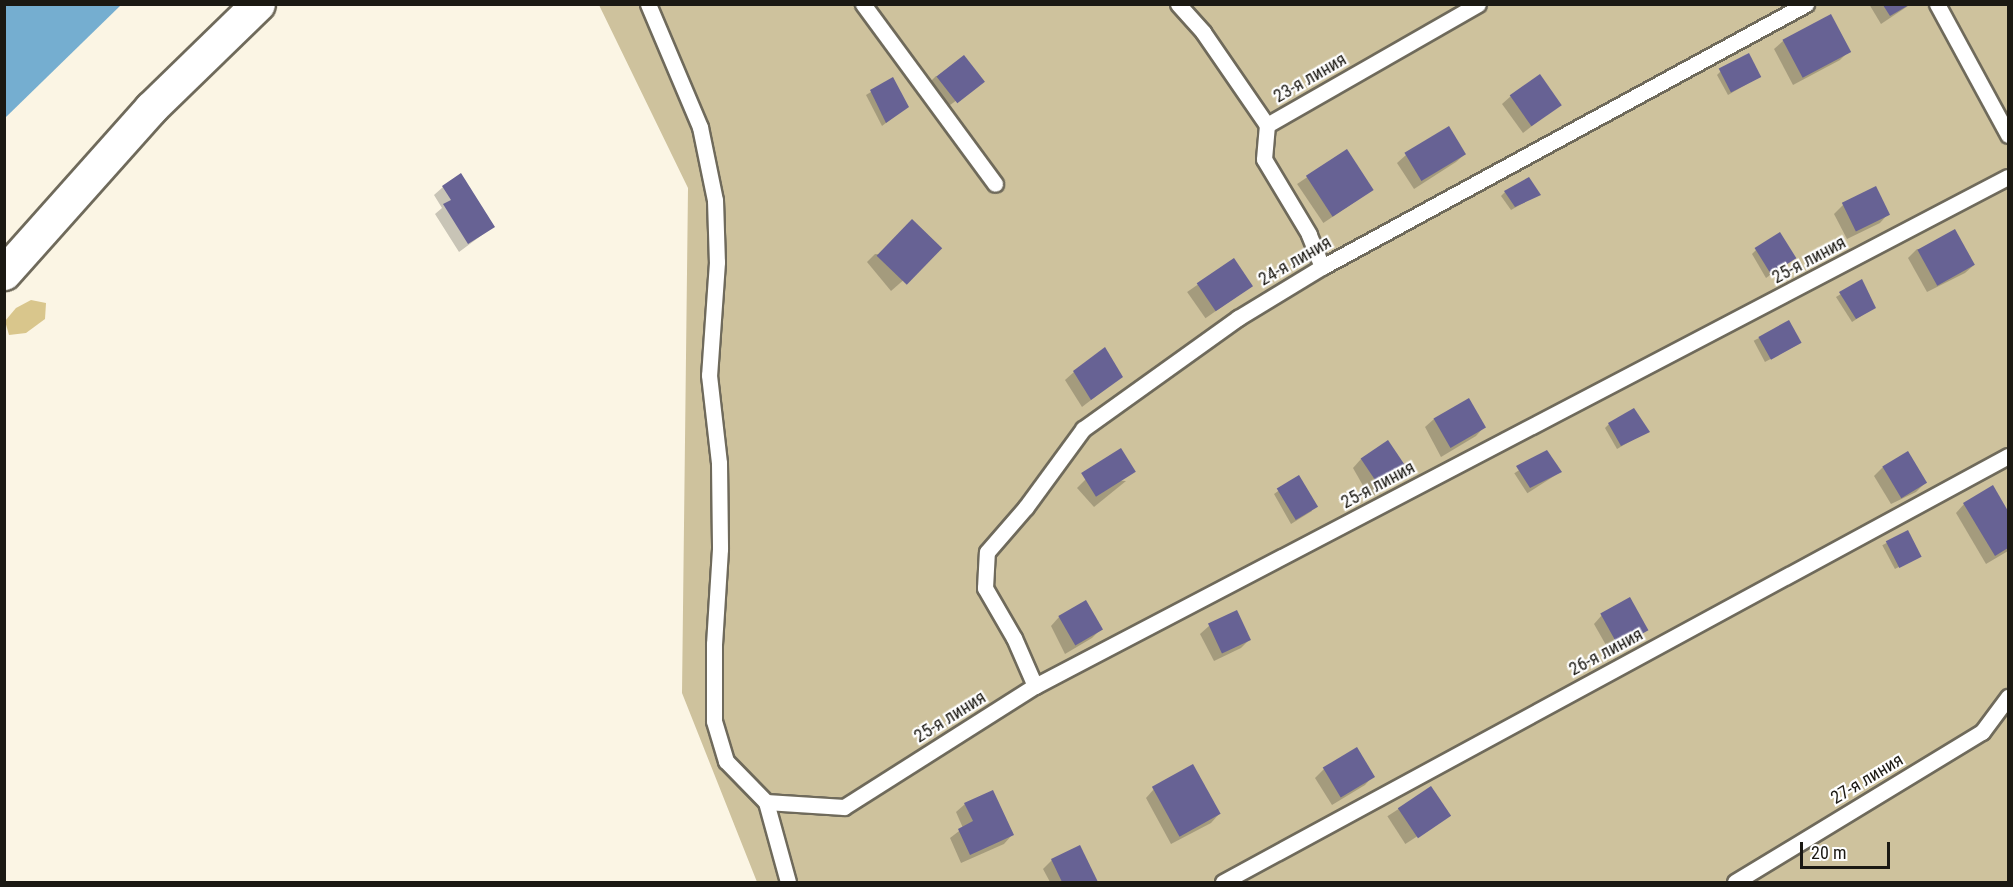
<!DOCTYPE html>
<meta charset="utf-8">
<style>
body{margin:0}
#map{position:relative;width:2013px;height:887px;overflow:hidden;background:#fbf5e4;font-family:"Roboto Condensed",sans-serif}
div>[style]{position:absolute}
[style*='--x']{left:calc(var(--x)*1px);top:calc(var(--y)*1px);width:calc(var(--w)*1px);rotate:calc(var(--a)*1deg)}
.green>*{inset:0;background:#cec29d}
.forest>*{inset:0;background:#d9c68c}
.water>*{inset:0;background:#75aed0}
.shadow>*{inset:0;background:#0003;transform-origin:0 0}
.building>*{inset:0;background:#676294;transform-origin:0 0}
.roads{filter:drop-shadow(2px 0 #6f6a5b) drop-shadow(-2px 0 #6f6a5b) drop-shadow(0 2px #6f6a5b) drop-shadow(0 -2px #6f6a5b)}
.lane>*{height:15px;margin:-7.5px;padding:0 7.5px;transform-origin:7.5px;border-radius:7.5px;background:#fff}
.secondary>*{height:33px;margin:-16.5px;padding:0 16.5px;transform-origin:16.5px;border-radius:16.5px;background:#fff}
span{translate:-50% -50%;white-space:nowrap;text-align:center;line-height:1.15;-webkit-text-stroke:4.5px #fff;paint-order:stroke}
.street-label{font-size:18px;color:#1b1913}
.frame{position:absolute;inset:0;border:6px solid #1b1913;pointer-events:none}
.scale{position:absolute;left:1800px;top:842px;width:90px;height:27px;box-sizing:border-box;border:3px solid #1b1913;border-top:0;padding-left:8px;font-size:18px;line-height:21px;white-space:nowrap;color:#1b1913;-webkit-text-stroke:4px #fff;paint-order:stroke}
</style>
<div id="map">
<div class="green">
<i style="clip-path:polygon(599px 5px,2008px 5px,2008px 882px,757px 882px,682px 693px,688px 188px)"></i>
</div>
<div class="forest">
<i style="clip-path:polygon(31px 300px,46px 303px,45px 319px,26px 333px,9px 335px,5px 321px,16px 308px)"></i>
</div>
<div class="water">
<i style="clip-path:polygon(5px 4px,121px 4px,121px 5px,5px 118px)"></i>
</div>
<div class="shadow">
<i style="clip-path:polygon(1869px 4px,1911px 4px,1881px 24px)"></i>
<i style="clip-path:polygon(1830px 16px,1849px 51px,1840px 60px,1793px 85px,1774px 49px,1783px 41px)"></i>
<i style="clip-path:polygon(1721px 71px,1759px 77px,1728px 95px,1717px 75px)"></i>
<i style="clip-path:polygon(936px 76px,983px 81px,946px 108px,927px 85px)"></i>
<i style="clip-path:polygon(892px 79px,903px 110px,882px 126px,866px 95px)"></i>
<i style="clip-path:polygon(1511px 96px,1560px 104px,1523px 133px,1502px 104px)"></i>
<i style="left:1346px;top:151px;width:47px;height:59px;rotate:56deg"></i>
<i style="clip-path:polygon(1465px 154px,1456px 162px,1414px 189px,1397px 163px,1406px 155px)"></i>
<i style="clip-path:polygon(443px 187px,493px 227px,459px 252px,435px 214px,442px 208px,434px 195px)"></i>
<i style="clip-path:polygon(1505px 192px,1539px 194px,1511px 210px,1501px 196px)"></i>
<i style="clip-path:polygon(1843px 205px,1888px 214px,1880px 223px,1847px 239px,1834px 214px)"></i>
<i style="clip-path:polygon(1917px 249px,1974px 265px,1965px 273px,1927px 292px,1908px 258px)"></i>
<i style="clip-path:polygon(1756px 250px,1794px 258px,1766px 278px,1752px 254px)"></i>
<i style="clip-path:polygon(875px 254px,931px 256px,891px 291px,867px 262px)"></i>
<i style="left:1233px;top:260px;width:32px;height:56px;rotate:55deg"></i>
<i style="clip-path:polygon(1862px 281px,1874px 308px,1852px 322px,1836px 297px)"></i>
<i style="left:1789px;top:322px;width:24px;height:40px;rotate:62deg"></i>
<i style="clip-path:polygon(1074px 372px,1121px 377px,1082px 407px,1065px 380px)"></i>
<i style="clip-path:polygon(1434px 419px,1484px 427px,1476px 436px,1441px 457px,1425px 427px)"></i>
<i style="clip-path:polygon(1609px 424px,1648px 431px,1617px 449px,1605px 428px)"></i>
<i style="left:1547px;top:452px;width:24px;height:39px;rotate:57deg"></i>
<i style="clip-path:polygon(1908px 453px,1925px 483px,1916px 492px,1891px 504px,1874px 476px,1883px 467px)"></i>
<i style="clip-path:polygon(1361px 459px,1407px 471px,1370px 498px,1353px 468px)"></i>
<i style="clip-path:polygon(1298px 477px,1312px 511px,1291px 524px,1274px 494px)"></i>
<i style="clip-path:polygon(1086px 479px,1126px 481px,1094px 507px,1077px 488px)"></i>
<i style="clip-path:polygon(1993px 487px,2008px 514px,2008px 551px,1986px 564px,1956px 513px,1964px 504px)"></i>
<i style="left:1907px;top:532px;width:27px;height:28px;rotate:62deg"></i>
<i style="clip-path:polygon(1602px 615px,1646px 630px,1637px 639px,1611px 654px,1594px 624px)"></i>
<i style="clip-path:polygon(1059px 617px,1101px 629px,1092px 638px,1065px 654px,1051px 626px)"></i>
<i style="clip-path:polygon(1209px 626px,1250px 639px,1241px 648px,1214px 661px,1200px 634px)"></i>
<i style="clip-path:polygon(1324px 769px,1373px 776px,1365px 785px,1332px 805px,1315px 778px)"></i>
<i style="left:1431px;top:788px;width:33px;height:52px;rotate:57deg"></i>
<i style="clip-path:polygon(1154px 789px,1219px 814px,1211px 823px,1171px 844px,1146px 798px)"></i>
<i style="clip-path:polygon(965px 804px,1012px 835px,1004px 844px,961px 863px,950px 838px,963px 828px,956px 812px)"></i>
<i style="clip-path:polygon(1079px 847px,1096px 882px,1050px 882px,1043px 869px,1052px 860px)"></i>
</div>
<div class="building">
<i style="clip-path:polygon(1883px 5px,1909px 5px,1890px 16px)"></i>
<i style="left:1831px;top:14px;width:43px;height:55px;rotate:62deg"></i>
<i style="left:1749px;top:53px;width:27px;height:34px;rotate:63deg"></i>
<i style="left:964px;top:55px;width:34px;height:35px;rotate:52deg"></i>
<i style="left:1540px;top:74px;width:38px;height:37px;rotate:55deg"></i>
<i style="clip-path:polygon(893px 77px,909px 107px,886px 123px,870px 90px)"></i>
<i style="left:1449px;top:126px;width:33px;height:52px;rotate:59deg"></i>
<i style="left:1347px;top:149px;width:49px;height:49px;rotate:57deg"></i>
<i style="clip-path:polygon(461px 173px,495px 227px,468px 244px,443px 204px,451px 200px,442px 186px)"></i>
<i style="clip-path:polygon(1529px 177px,1541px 195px,1515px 207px,1504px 191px)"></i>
<i style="left:1876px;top:186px;width:32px;height:38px;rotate:64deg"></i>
<i style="left:912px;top:219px;width:42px;height:51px;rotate:44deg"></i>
<i style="left:1955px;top:229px;width:41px;height:43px;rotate:61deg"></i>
<i style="left:1780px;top:232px;width:31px;height:30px;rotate:58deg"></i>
<i style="left:1234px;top:258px;width:34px;height:45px;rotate:56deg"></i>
<i style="clip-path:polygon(1862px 279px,1876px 308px,1856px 319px,1839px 292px)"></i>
<i style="left:1789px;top:320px;width:26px;height:35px;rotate:61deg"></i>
<i style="clip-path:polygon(1105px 347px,1123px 377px,1091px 400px,1073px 371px)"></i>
<i style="left:1469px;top:398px;width:34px;height:41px;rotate:60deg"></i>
<i style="clip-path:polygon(1634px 408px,1650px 432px,1621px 446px,1608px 423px)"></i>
<i style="left:1388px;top:440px;width:37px;height:33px;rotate:56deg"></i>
<i style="left:1121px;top:448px;width:28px;height:47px;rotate:58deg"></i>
<i style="clip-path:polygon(1547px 450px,1562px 472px,1530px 488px,1516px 466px)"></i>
<i style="left:1908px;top:451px;width:37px;height:30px;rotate:59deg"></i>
<i style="left:1299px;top:475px;width:37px;height:26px;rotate:59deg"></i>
<i style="clip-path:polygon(1993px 485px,2008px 511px,2008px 548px,1995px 556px,1963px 503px)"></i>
<i style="left:1908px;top:530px;width:30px;height:25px;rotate:63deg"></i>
<i style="left:1630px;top:597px;width:38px;height:34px;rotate:61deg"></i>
<i style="left:1086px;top:600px;width:34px;height:32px;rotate:60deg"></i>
<i style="left:1237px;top:610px;width:33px;height:32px;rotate:65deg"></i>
<i style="left:1357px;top:747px;width:35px;height:40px;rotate:59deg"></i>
<i style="left:1193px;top:764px;width:57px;height:47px;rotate:61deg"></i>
<i style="left:1431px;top:786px;width:36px;height:40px;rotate:56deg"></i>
<i style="clip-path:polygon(993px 790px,1014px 835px,970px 855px,958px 829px,973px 821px,964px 803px)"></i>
<i style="clip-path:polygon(1080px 845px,1098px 882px,1062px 882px,1051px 859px)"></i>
</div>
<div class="roads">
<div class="lane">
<i style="--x:648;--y:4;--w:134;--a:67.1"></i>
<i style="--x:700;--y:127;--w:75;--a:78.4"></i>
<i style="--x:715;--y:200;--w:62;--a:88.2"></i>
<i style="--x:717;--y:262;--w:113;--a:94"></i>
<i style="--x:709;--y:375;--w:89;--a:83.5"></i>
<i style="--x:719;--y:463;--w:86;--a:89.3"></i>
<i style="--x:720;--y:549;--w:95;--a:93.6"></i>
<i style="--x:714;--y:644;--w:77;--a:90"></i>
<i style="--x:714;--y:721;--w:42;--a:73.3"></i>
<i style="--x:726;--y:761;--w:57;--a:45.7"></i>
<i style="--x:863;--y:4;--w:223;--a:53.7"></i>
<i style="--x:1178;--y:4;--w:38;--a:48"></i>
<i style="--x:1203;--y:32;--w:113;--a:55.5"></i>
<i style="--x:1937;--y:4;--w:149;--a:61.5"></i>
<i style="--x:1322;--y:267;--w:35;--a:-112"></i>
<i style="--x:1309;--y:234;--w:87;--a:-121"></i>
<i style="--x:1264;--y:159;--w:34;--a:-85"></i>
<i style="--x:1267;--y:125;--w:243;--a:-29.8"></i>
<i style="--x:1035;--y:686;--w:52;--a:-113.6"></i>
<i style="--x:1014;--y:638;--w:58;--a:-120.1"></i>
<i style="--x:985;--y:588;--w:36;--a:-87"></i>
<i style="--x:987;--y:552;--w:60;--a:-49.1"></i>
<i style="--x:1026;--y:507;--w:97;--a:-53.8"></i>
<i style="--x:1083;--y:429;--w:191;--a:-35.6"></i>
<i style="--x:1238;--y:318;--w:98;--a:-31.3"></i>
<i style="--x:1322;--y:267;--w:551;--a:-28.52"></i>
<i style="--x:766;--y:802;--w:78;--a:3.7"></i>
<i style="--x:844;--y:807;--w:226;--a:-32.4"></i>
<i style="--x:1035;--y:686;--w:1098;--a:-27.62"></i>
<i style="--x:766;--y:802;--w:83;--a:74.6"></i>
<i style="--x:1223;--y:882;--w:893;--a:-28.49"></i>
<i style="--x:1735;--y:882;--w:289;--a:-31.3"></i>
<i style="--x:1982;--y:732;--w:44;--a:-53.4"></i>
</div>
<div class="secondary">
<i style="--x:4;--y:273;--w:221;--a:-48.3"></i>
<i style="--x:151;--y:108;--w:149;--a:-44.2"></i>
</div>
</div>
<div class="street-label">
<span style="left:1310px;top:78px;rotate:-30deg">23-я линия</span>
<span style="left:1809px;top:260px;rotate:-28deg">25-я линия</span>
<span style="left:1295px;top:261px;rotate:-30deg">24-я линия</span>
<span style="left:1378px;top:485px;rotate:-28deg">25-я линия</span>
<span style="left:1606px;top:652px;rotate:-28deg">26-я линия</span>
<span style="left:950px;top:717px;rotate:-32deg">25-я линия</span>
<span style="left:1867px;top:779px;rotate:-31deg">27-я линия</span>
</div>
<div class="frame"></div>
<div class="scale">20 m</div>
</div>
